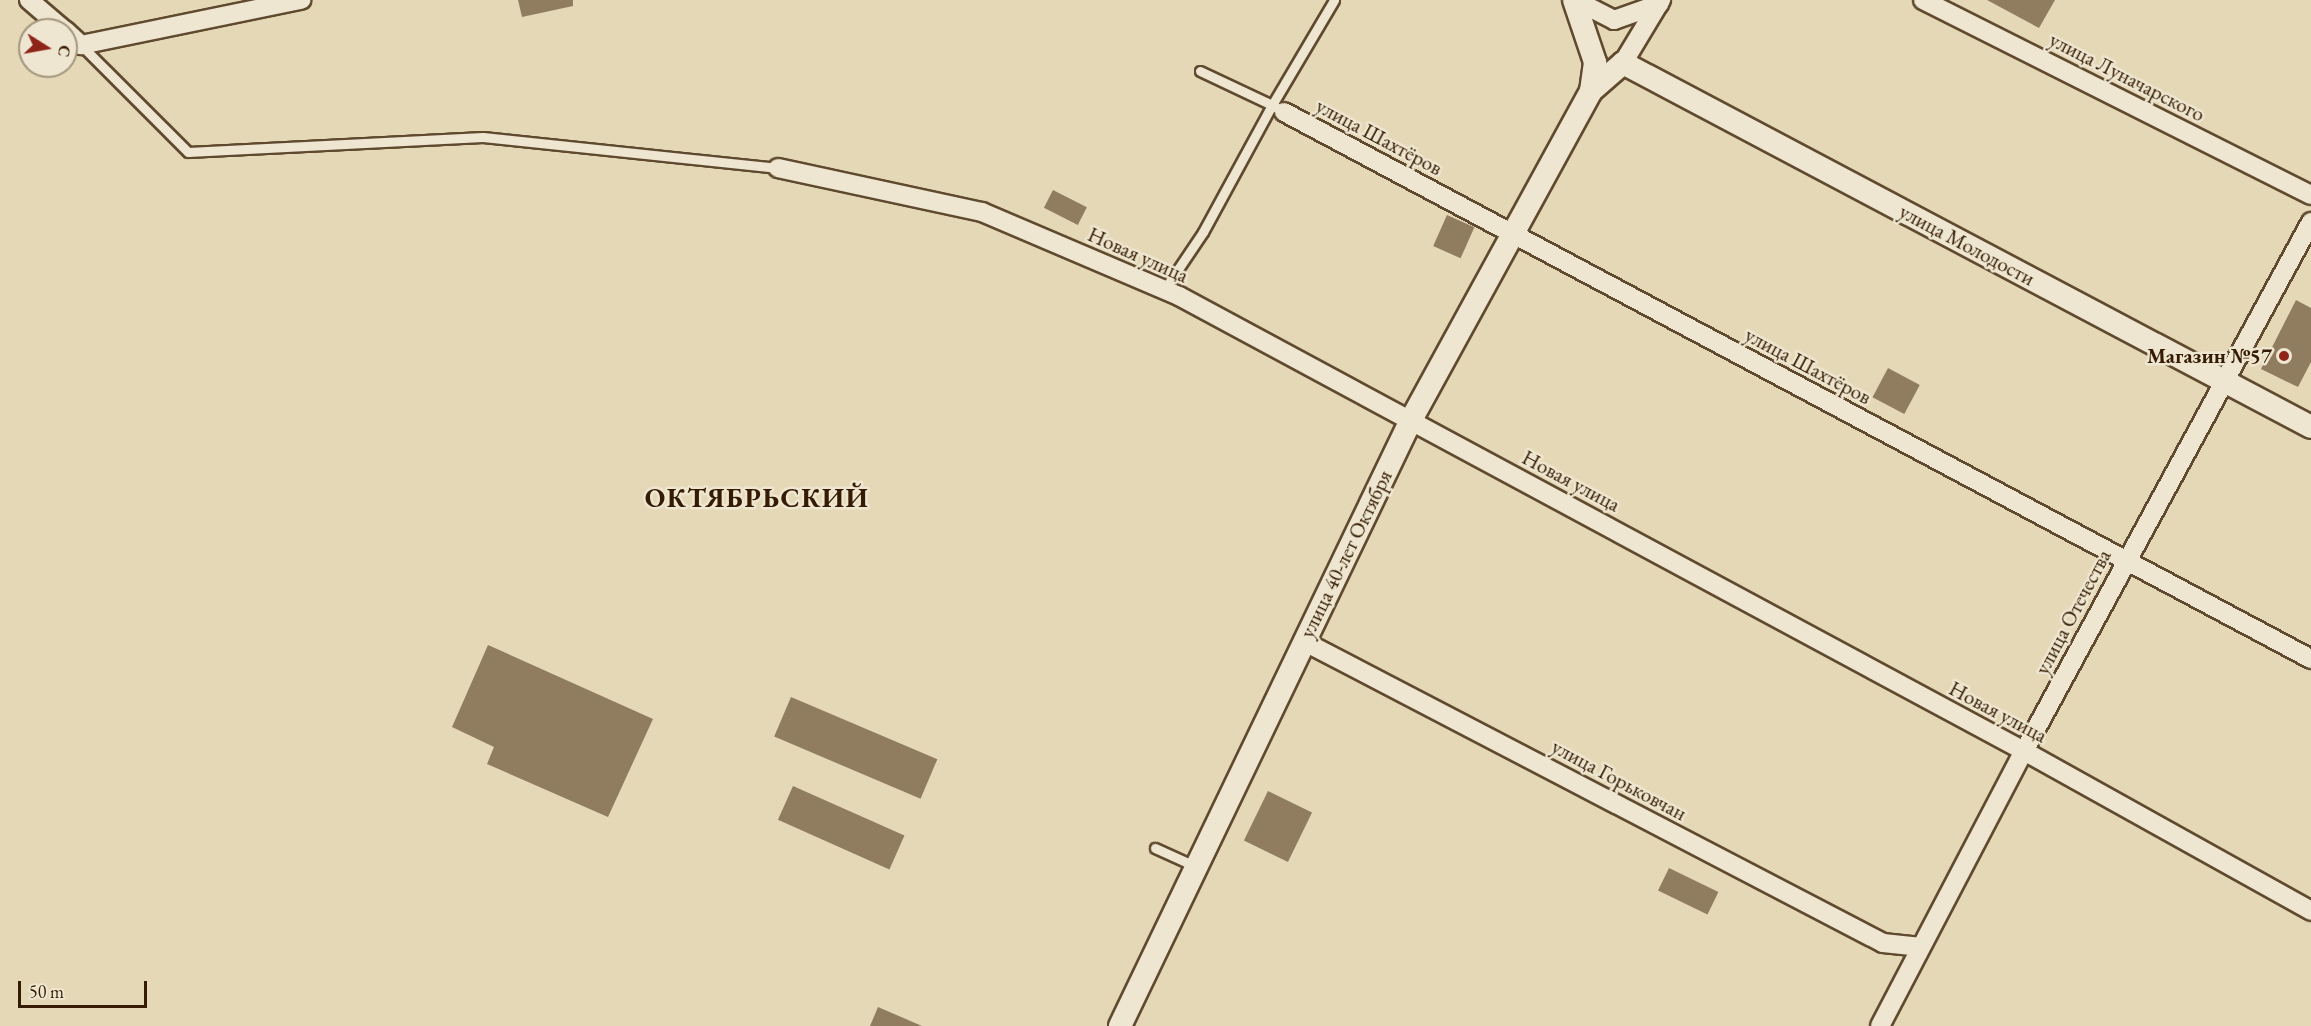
<!DOCTYPE html>
<meta charset="utf-8">
<style>
body{margin:0}
#map{position:relative;width:2311px;height:1026px;overflow:hidden;background:#e5d8b7;font-family:"EB Garamond",serif}
div>[style]{position:absolute}
[style*='--x']{left:calc(var(--x)*1px);top:calc(var(--y)*1px);width:calc(var(--w)*1px);rotate:calc(var(--a)*1deg)}
.building>*{inset:0;background:#907d60;transform-origin:0 0}
.roads{filter:drop-shadow(2px 0 #604a2f) drop-shadow(-2px 0 #604a2f) drop-shadow(0 2px #604a2f) drop-shadow(0 -2px #604a2f)}
.service>*{height:9px;margin:-4.5px;padding:0 4.5px;transform-origin:4.5px;border-radius:4.5px;background:#eee6d0}
.minor>*{height:18px;margin:-9px;padding:0 9px;transform-origin:9px;border-radius:9px;background:#eee6d0}
.tertiary>*{height:22px;margin:-11px;padding:0 11px;transform-origin:11px;border-radius:11px;background:#eee6d0}
.dots>*{width:16px;height:16px;translate:-50% -50%;box-sizing:border-box;border:3px solid #eee6d0;border-radius:50%}
span{translate:-50% -50%;white-space:nowrap;text-align:center;line-height:1.15;-webkit-text-stroke:5px #eee6d0;paint-order:stroke}
.street-label{font-size:21px;color:#341b02}
.poi-label{font-size:21px;color:#341b02;font-weight:700}
.right{translate:-100% -50%;text-align:right}
.district-label{font-size:27px;color:#341b02;font-weight:700;letter-spacing:1.5px}
.north{position:absolute;left:18px;top:18px;width:60px;height:60px;box-sizing:border-box;background:#eee6d0;border:2px solid #a4957e;border-radius:50%;rotate:101deg;font-size:16px;font-weight:700;line-height:24px;text-align:center;color:#341b02}
.north::after{content:'';display:block;margin:auto;width:21px;height:27px;background:#8f2418;clip-path:polygon(50% 0,100% 100%,50% 72%,0 100%)}
.scale{position:absolute;left:18px;top:981px;width:129px;height:27px;box-sizing:border-box;border:3px solid #341b02;border-top:0;padding-left:8px;font-size:18px;line-height:21px;white-space:nowrap;color:#341b02;-webkit-text-stroke:4px #eee6d0;paint-order:stroke}
</style>
<div id="map">
<div class="building">
<i style="clip-path:polygon(518px 0,573px 0,573px 6px,522px 17px)"></i>
<i style="clip-path:polygon(1987px 0,2055px 0,2039px 28px)"></i>
<i style="left:1053px;top:190px;width:38px;height:20px;rotate:27deg"></i>
<i style="left:1447px;top:215px;width:30px;height:34px;rotate:24deg"></i>
<i style="clip-path:polygon(2296px 300px,2311px 308px,2311px 362px,2298px 387px,2261px 369px)"></i>
<i style="left:1888px;top:368px;width:36px;height:33px;rotate:28deg"></i>
<i style="clip-path:polygon(488px 645px,653px 719px,608px 817px,487px 764px,494px 747px,452px 727px)"></i>
<i style="left:791px;top:697px;width:159px;height:43px;rotate:23deg"></i>
<i style="left:793px;top:786px;width:122px;height:37px;rotate:24deg"></i>
<i style="left:1268px;top:791px;width:49px;height:55px;rotate:26deg"></i>
<i style="left:1669px;top:868px;width:55px;height:25px;rotate:26deg"></i>
<i style="clip-path:polygon(878px 1007px,922px 1026px,870px 1026px)"></i>
</div>
<div class="roads">
<div class="service">
<i style="--x:81;--y:45;--w:151;--a:45"></i>
<i style="--x:188;--y:152;--w:295;--a:-2.9"></i>
<i style="--x:483;--y:137;--w:297;--a:6"></i>
<i style="--x:1200;--y:71;--w:80;--a:25.3"></i>
<i style="--x:1272;--y:105;--w:122;--a:-59.4"></i>
<i style="--x:1164;--y:290;--w:70;--a:-56.1"></i>
<i style="--x:1203;--y:232;--w:145;--a:-61.5"></i>
<i style="--x:1272;--y:105;--w:14;--a:30"></i>
<i style="--x:1155;--y:848;--w:46;--a:24.3"></i>
</div>
<div class="minor">
<i style="--x:29;--y:0;--w:46;--a:40.6"></i>
<i style="--x:1575;--y:0;--w:44;--a:27.1"></i>
<i style="--x:1614;--y:20;--w:48;--a:-19.6"></i>
<i style="--x:1923;--y:0;--w:434;--a:26.7"></i>
<i style="--x:66;--y:31;--w:21;--a:43"></i>
<i style="--x:81;--y:45;--w:225;--a:-11.6"></i>
<i style="--x:1623;--y:63;--w:74;--a:-58.9"></i>
<i style="--x:1284;--y:112;--w:1164;--a:28.04"></i>
<i style="--x:778;--y:168;--w:209;--a:12.2"></i>
<i style="--x:982;--y:212;--w:214;--a:23.1"></i>
<i style="--x:1179;--y:296;--w:960;--a:28.3"></i>
<i style="--x:2024;--y:751;--w:329;--a:29.1"></i>
<i style="--x:1303;--y:641;--w:654;--a:27.51"></i>
<i style="--x:1883;--y:943;--w:36;--a:6"></i>
<i style="--x:1880;--y:1026;--w:310;--a:-62.4"></i>
<i style="--x:2024;--y:751;--w:602;--a:-61.52"></i>
</div>
<div class="tertiary">
<i style="--x:1591;--y:91;--w:43;--a:-41.2"></i>
<i style="--x:1623;--y:63;--w:778;--a:27.88"></i>
<i style="--x:1120;--y:1026;--w:672;--a:-64.35"></i>
<i style="--x:1411;--y:420;--w:375;--a:-61.3"></i>
<i style="--x:1591;--y:91;--w:29;--a:-82"></i>
<i style="--x:1595;--y:62;--w:65;--a:-108.7"></i>
</div>
</div>
<div class="dots">
<i style="left:2284px;top:356px;background:#8f2418"></i>
</div>
<div class="street-label">
<span style="left:2127px;top:77px;rotate:27deg">улица Луначарского</span>
<span style="left:1379px;top:137px;rotate:28deg">улица Шахтёров</span>
<span style="left:1967px;top:245px;rotate:28deg">улица Молодости</span>
<span style="left:1138px;top:255px;rotate:24deg">Новая улица</span>
<span style="left:1808px;top:366px;rotate:28deg">улица Шахтёров</span>
<span style="left:1571px;top:481px;rotate:28deg">Новая улица</span>
<span style="left:1346px;top:554px;rotate:-64deg">улица 40-лет Октября</span>
<span style="left:2073px;top:612px;rotate:-62deg">улица Отечества</span>
<span style="left:1998px;top:712px;rotate:28deg">Новая улица</span>
<span style="left:1619px;top:780px;rotate:28deg">улица Горьковчан</span>
</div>
<div class="poi-label">
<span class="right" style="left:2272px;top:356px">Магазин №57</span>
</div>
<div class="district-label">
<span style="left:757px;top:498px">ОКТЯБРЬСКИЙ</span>
</div>
<div class="north">С</div>
<div class="scale">50 m</div>
</div>
